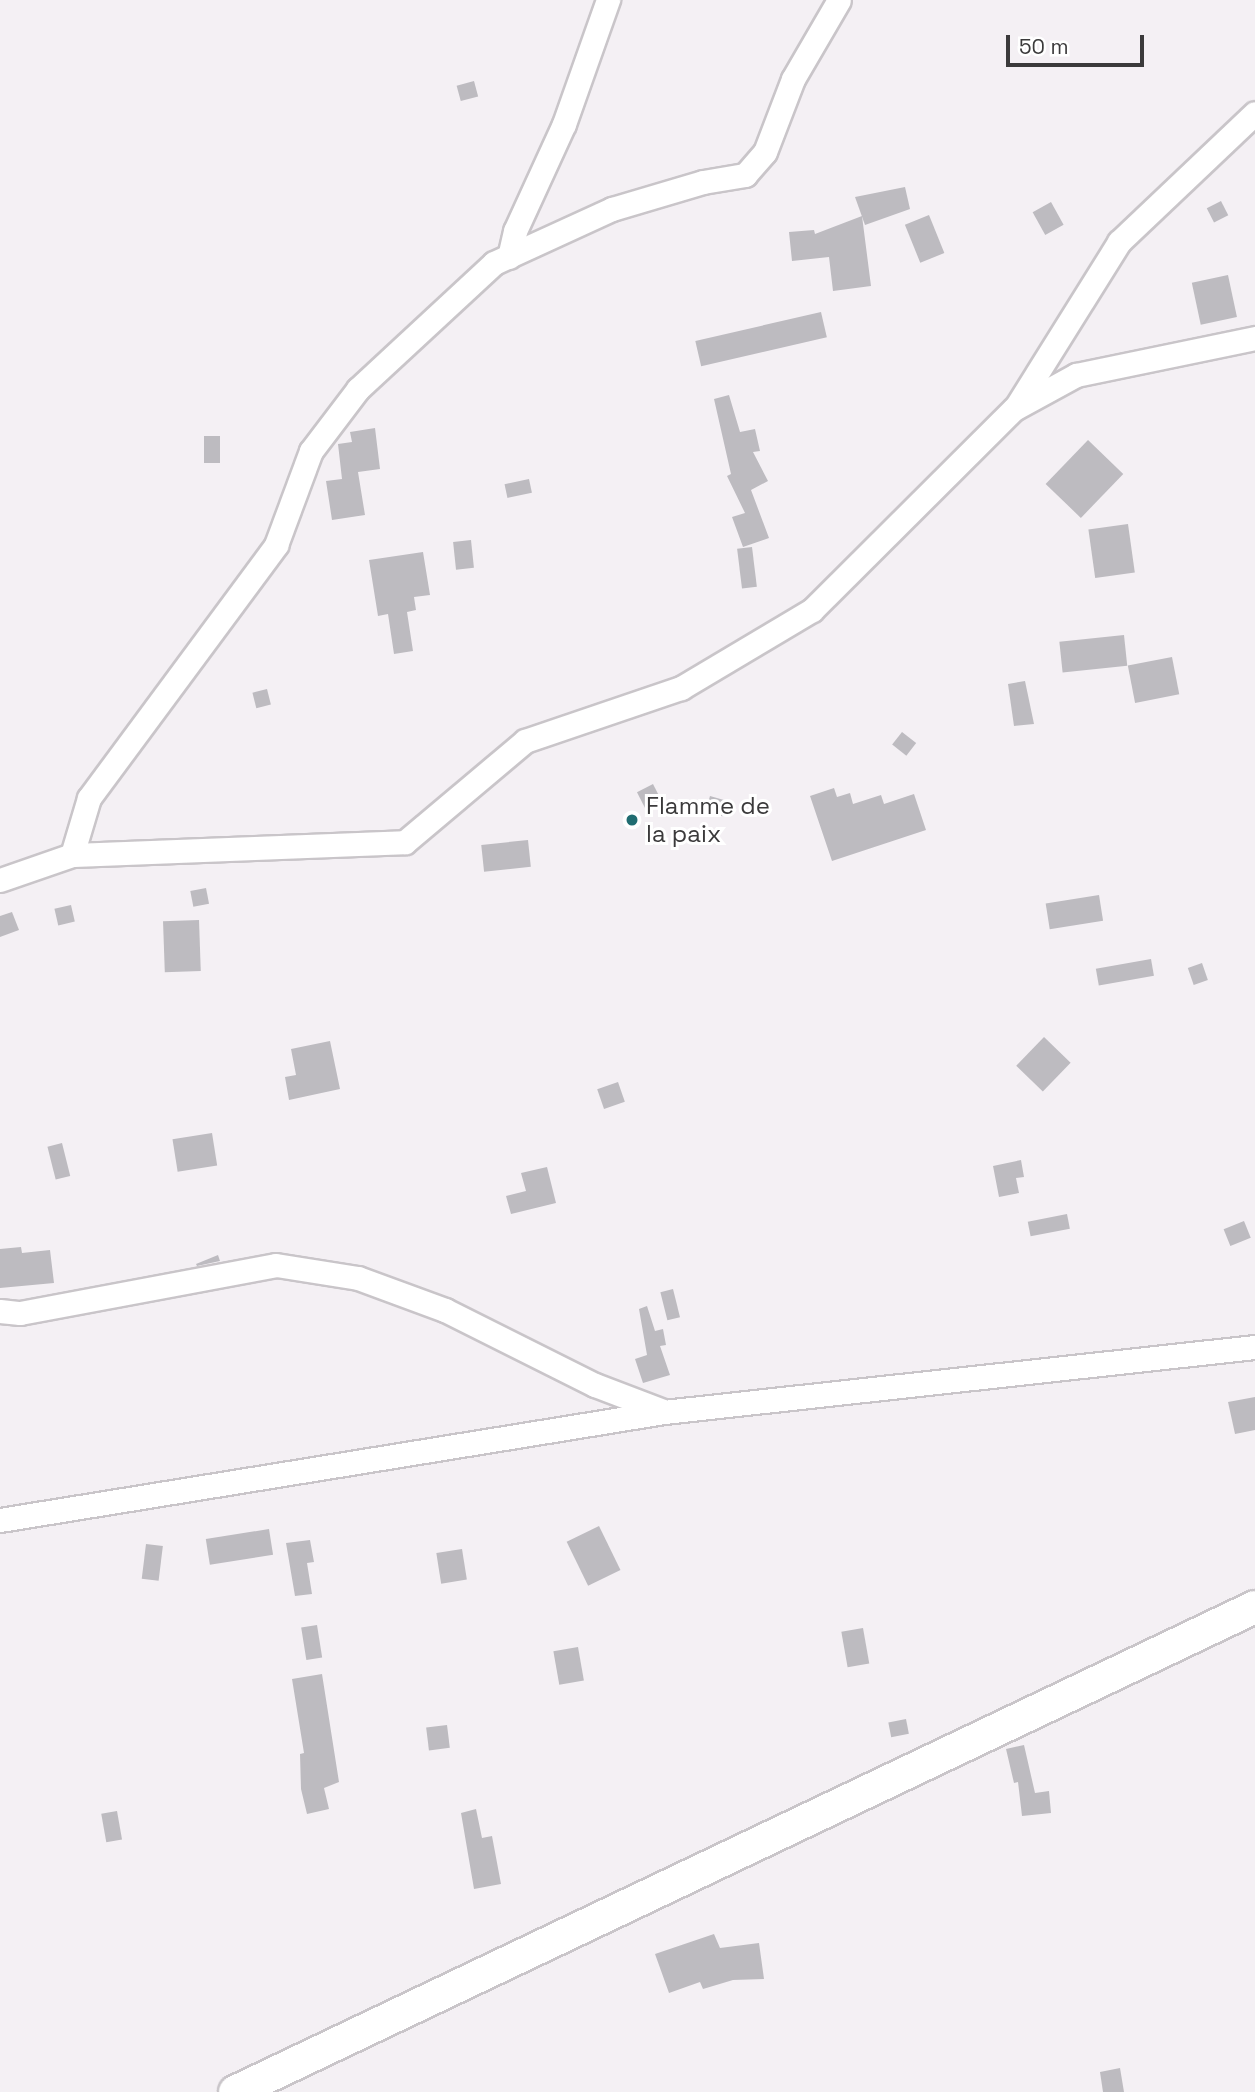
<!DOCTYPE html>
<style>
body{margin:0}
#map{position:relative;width:1255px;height:2092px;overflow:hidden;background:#f4f0f4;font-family:"Space Grotesk",sans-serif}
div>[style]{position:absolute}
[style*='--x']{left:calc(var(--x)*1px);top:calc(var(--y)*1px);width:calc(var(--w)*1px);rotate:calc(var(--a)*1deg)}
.building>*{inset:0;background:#bdbbc0;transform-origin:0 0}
.roads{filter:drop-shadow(2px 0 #c9c5c9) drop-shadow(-2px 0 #c9c5c9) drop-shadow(0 2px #c9c5c9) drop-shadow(0 -2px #c9c5c9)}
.minor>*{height:23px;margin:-11.5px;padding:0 11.5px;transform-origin:11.5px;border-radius:11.5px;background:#fff}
.secondary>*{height:32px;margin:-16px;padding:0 16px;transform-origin:16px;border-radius:16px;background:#fff}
.dots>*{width:19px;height:19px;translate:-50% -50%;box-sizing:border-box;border:4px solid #fff;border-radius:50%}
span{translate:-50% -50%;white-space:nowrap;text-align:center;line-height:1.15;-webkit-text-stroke:6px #fff;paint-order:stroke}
.poi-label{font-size:24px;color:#3b3a3b}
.left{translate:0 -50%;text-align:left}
.scale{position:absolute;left:1006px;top:35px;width:138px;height:32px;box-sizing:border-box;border:4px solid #3b3a3b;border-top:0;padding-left:9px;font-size:21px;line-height:24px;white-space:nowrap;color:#3b3a3b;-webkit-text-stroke:5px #fff;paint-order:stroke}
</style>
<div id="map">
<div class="building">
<i style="left:474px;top:81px;width:16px;height:18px;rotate:75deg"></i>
<i style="clip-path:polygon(905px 187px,910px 209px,865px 225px,855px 197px)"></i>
<i style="left:1221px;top:201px;width:16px;height:16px;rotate:63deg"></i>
<i style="left:1051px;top:202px;width:26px;height:21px;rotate:61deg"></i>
<i style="left:929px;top:215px;width:41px;height:26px;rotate:68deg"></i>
<i style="clip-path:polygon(862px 216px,871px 286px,833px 291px,829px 257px,792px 261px,789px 232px,814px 230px,815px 234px)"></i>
<i style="left:1228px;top:275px;width:43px;height:37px;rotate:78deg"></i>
<i style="left:821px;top:312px;width:26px;height:129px;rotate:77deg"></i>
<i style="clip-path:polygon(729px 395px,740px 432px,755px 429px,760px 451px,753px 452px,768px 481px,751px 490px,769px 538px,743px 547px,732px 517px,745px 513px,727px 476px,731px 474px,714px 399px)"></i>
<i style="clip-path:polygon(375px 428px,380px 469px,358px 472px,365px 515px,332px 520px,326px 481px,342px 479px,338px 444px,352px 442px,350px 432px)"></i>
<i style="left:204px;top:436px;width:16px;height:27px"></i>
<i style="left:1088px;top:440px;width:49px;height:61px;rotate:44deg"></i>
<i style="left:529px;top:479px;width:14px;height:25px;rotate:78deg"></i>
<i style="left:1128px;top:524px;width:49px;height:40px;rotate:82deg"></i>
<i style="left:471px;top:540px;width:28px;height:18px;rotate:84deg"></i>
<i style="left:752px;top:547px;width:40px;height:15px;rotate:83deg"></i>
<i style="clip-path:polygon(423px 552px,430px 595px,414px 597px,416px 610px,407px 612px,413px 651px,394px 654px,388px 614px,378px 616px,369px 560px)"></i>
<i style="left:1124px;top:635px;width:31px;height:65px;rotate:84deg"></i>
<i style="left:1172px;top:657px;width:38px;height:45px;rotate:79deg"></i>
<i style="clip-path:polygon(1025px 681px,1034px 724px,1014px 726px,1008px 684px)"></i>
<i style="left:267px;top:689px;width:16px;height:15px;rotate:76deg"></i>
<i style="left:902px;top:732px;width:18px;height:16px;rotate:38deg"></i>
<i style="left:653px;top:784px;width:18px;height:18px;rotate:63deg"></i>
<i style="clip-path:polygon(834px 788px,837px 797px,850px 793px,853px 804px,881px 795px,884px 804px,914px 794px,926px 830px,832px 861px,810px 796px)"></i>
<i style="left:710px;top:796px;width:18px;height:16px;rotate:16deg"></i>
<i style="left:528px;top:840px;width:27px;height:47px;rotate:84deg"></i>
<i style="left:206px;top:888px;width:16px;height:16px;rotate:79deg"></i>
<i style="left:1099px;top:895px;width:26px;height:54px;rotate:81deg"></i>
<i style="left:71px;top:905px;width:17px;height:17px;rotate:77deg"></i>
<i style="clip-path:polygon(12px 912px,19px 930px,0 937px,0 916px)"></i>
<i style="left:199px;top:920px;width:51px;height:36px;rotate:88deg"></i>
<i style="left:1151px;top:959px;width:17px;height:56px;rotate:80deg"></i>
<i style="left:1202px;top:963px;width:18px;height:15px;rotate:71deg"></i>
<i style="left:1044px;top:1037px;width:37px;height:40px;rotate:44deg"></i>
<i style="clip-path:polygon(330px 1041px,340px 1089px,289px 1100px,285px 1077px,296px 1075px,291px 1049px)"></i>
<i style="left:618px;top:1082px;width:21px;height:22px;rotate:71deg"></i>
<i style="left:212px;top:1133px;width:33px;height:40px;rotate:81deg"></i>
<i style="left:62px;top:1143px;width:34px;height:15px;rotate:76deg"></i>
<i style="clip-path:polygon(1021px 1160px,1024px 1177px,1016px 1178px,1019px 1193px,999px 1197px,993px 1166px)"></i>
<i style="clip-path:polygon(547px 1167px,556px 1203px,511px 1214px,506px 1196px,526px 1191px,521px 1173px)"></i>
<i style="left:1067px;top:1214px;width:15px;height:40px;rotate:79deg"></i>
<i style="left:1244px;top:1221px;width:18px;height:22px;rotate:68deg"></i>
<i style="clip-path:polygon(21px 1247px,22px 1253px,50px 1250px,54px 1283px,0 1288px,0 1249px)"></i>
<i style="clip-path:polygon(218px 1255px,220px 1261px,197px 1266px,196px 1264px)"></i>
<i style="left:673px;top:1289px;width:29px;height:13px;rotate:76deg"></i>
<i style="clip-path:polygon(647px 1306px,655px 1331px,663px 1329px,666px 1345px,660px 1346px,670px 1375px,643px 1383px,635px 1359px,647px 1355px,639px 1309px)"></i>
<i style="clip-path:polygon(1255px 1397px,1255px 1430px,1235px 1434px,1228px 1402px)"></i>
<i style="left:599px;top:1526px;width:49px;height:36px;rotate:64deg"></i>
<i style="left:269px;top:1529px;width:26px;height:64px;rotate:81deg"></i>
<i style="clip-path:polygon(310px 1540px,314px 1562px,307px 1563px,312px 1594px,295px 1596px,286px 1543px)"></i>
<i style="left:146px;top:1544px;width:17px;height:35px;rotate:7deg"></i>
<i style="left:462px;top:1549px;width:31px;height:26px;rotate:81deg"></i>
<i style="left:317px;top:1625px;width:33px;height:16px;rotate:81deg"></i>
<i style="left:863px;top:1628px;width:36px;height:22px;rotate:80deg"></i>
<i style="left:578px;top:1647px;width:34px;height:25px;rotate:80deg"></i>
<i style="clip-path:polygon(322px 1674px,339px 1782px,324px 1788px,329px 1809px,307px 1814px,301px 1789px,300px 1754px,304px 1753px,292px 1679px)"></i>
<i style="left:906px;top:1719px;width:15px;height:18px;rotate:79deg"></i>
<i style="left:447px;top:1725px;width:23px;height:21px;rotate:83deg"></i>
<i style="clip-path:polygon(1024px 1745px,1035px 1793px,1049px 1791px,1051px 1813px,1022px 1816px,1018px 1782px,1014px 1783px,1006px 1749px)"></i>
<i style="clip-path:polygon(476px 1809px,482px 1838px,492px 1836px,501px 1884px,474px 1889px,461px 1813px)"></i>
<i style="left:117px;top:1811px;width:29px;height:16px;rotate:80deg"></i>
<i style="clip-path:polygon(714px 1934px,720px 1948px,759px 1943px,764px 1979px,733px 1980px,703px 1989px,700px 1982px,669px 1993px,655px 1954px)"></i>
<i style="clip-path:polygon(1120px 2068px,1124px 2092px,1103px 2092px,1100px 2072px)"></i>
</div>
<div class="roads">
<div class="minor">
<i style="--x:509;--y:257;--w:27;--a:-77"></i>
<i style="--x:515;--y:231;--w:118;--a:-65.4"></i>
<i style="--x:564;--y:124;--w:132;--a:-70.5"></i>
<i style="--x:1016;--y:407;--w:195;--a:-58"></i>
<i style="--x:1119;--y:242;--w:187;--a:-43.5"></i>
<i style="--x:72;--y:855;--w:59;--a:-73.4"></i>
<i style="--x:89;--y:798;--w:315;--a:-53.5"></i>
<i style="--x:276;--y:545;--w:100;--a:-69.6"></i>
<i style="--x:311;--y:451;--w:78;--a:-52.8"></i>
<i style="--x:358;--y:389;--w:185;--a:-42.8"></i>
<i style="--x:494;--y:263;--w:130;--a:-24.6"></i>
<i style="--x:612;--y:209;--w:95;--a:-16.5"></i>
<i style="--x:703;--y:182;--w:43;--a:-9.5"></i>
<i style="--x:745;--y:175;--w:30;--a:-49"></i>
<i style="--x:765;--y:152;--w:78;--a:-69"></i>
<i style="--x:793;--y:79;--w:91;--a:-59.8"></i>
<i style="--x:0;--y:880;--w:76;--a:-19.1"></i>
<i style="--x:72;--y:855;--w:333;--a:-2.2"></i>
<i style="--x:405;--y:842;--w:157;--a:-40.1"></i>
<i style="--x:525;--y:741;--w:165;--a:-18.8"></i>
<i style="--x:681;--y:688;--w:152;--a:-30.8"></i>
<i style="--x:812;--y:610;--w:285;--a:-44.9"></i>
<i style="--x:1014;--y:409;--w:71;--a:-28.7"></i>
<i style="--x:1076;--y:375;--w:183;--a:-11.7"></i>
<i style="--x:0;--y:1311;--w:20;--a:6"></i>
<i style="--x:20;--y:1313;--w:260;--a:-10.6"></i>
<i style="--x:276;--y:1265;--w:83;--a:9"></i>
<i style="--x:358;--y:1278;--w:93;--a:20.2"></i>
<i style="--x:445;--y:1310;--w:168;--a:26.6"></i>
<i style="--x:595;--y:1385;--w:73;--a:20.9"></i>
<i style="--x:0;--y:1520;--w:673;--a:-9.24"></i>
<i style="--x:664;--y:1412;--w:595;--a:-6.28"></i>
</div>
<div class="secondary">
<i style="--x:235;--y:2092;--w:1129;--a:-25.43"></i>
</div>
</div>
<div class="dots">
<i style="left:632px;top:820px;background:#206c71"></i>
</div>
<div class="poi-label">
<span class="left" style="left:646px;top:820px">Flamme de<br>la paix</span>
</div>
<div class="scale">50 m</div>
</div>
